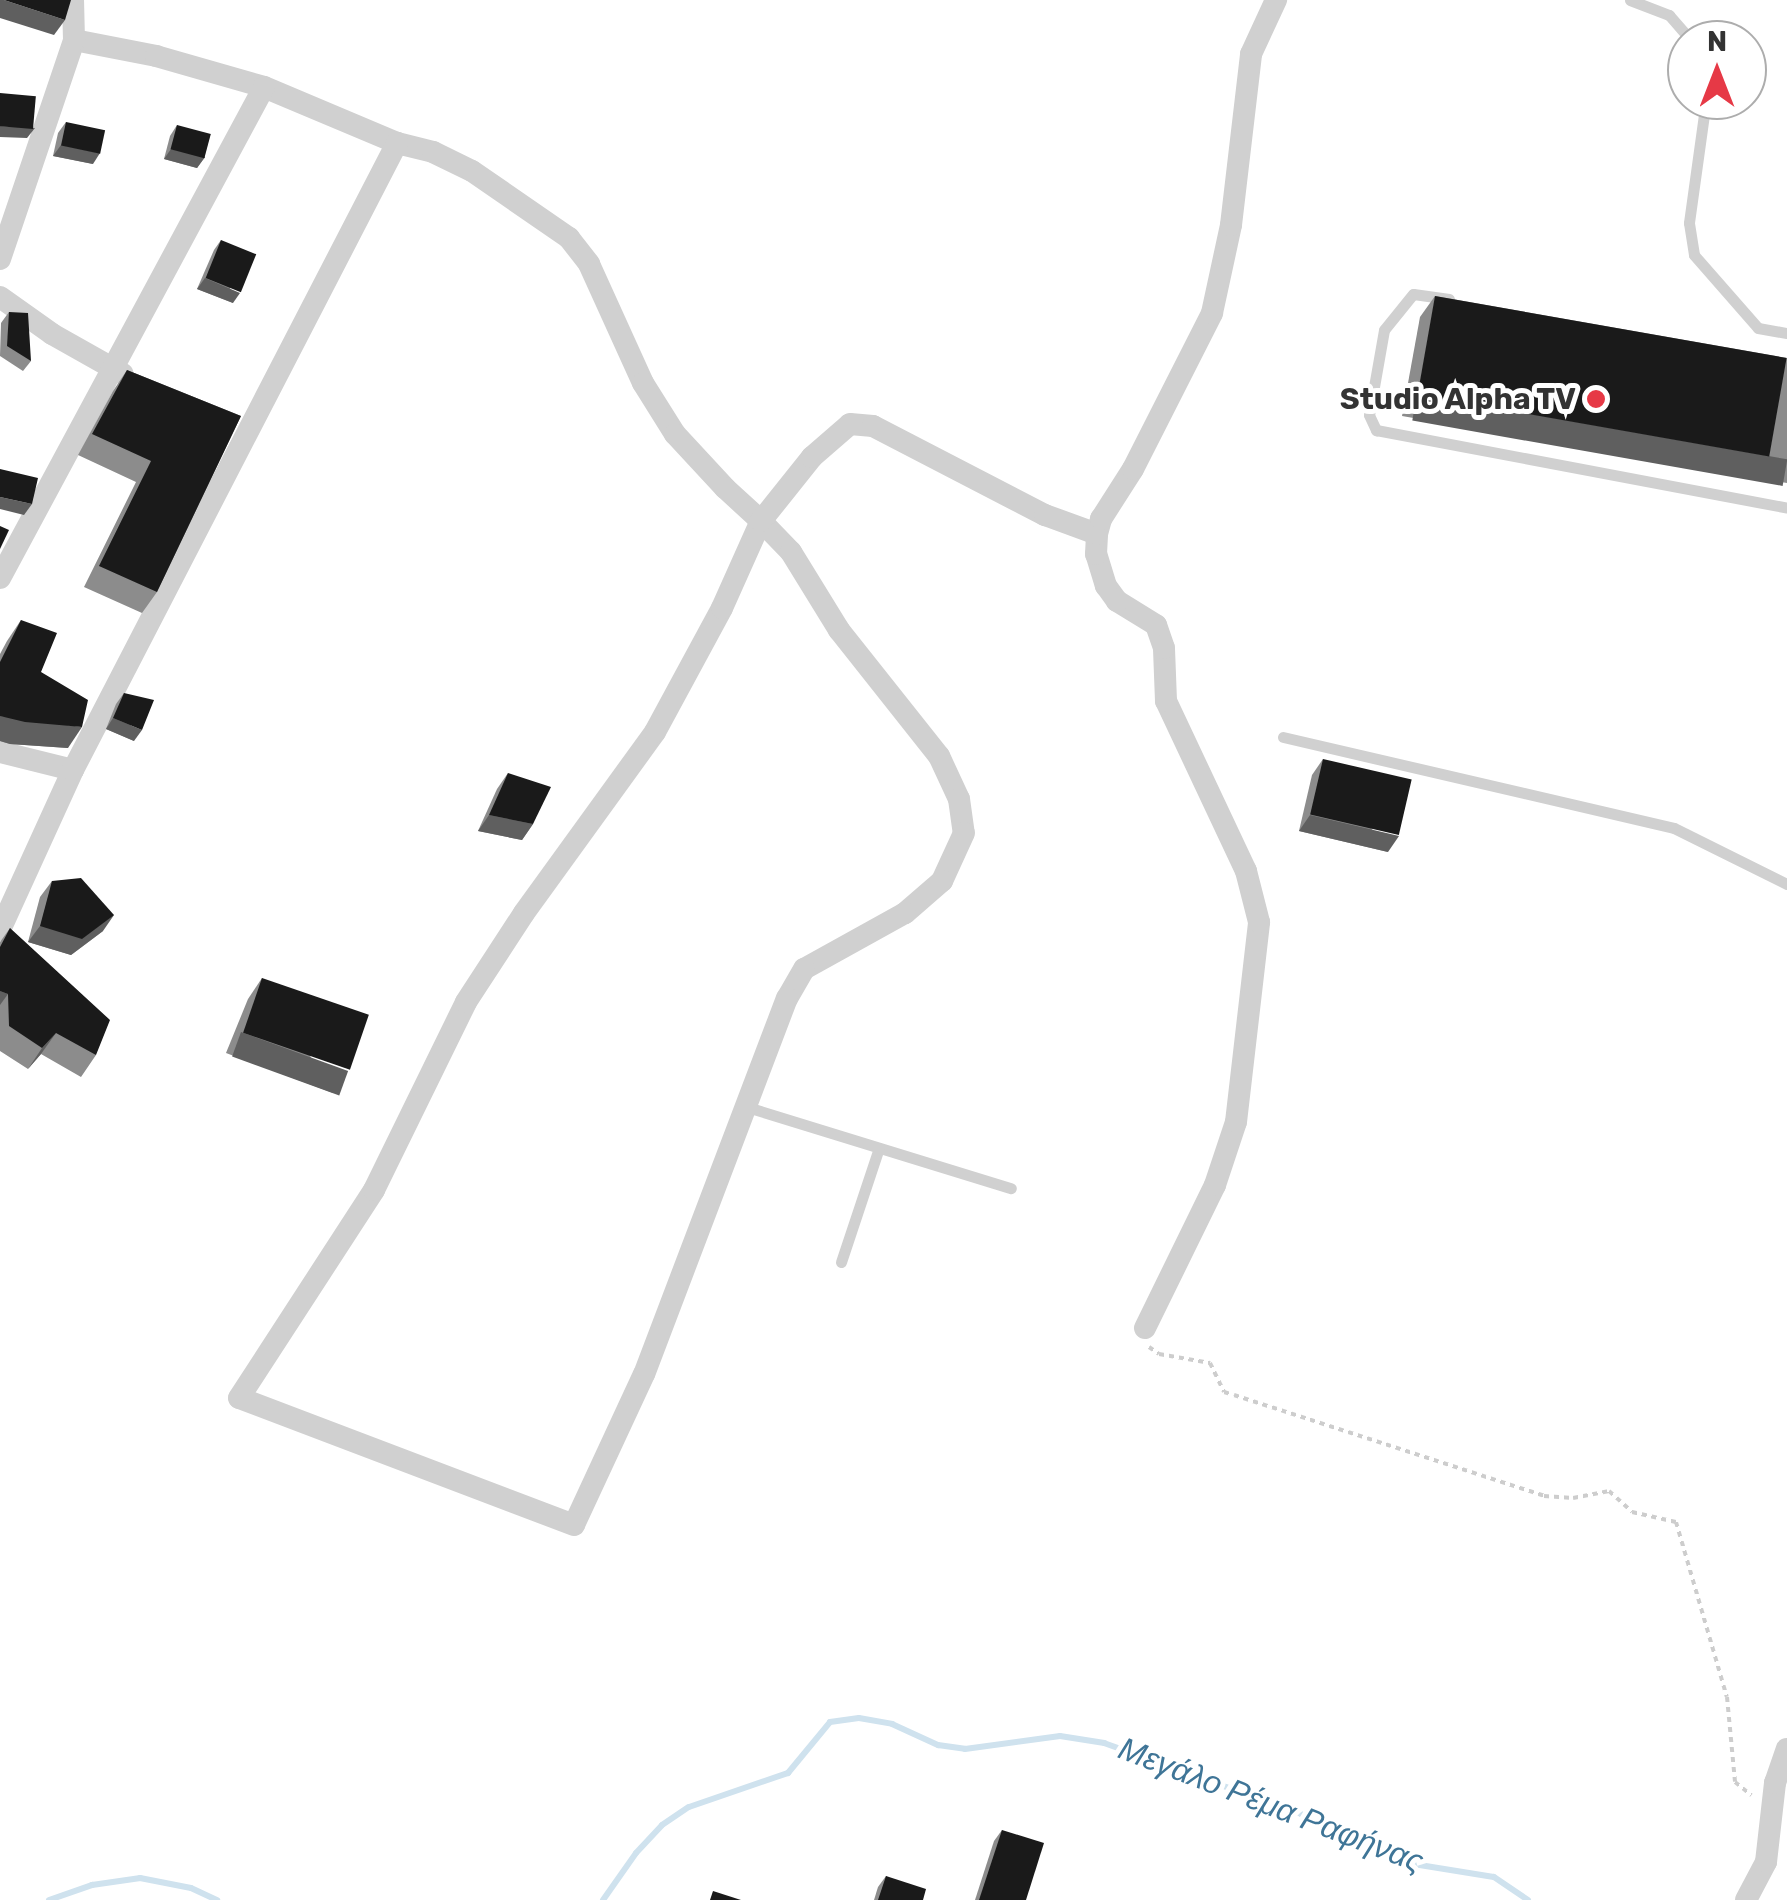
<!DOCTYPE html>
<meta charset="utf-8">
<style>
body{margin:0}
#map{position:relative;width:1787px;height:1900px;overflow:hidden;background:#fff;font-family:Rubik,sans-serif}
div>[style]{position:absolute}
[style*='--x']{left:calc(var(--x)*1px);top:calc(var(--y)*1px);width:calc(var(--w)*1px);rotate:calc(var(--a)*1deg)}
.stream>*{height:6px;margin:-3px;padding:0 3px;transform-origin:3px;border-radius:3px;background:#cfe2ee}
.path>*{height:4px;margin-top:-2px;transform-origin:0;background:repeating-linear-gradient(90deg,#cdcdcd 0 5px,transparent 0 10px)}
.lane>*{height:11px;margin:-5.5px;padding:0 5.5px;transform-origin:5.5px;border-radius:5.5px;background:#d0d0d0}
.street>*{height:22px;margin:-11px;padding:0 11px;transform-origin:11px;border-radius:11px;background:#d0d0d0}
.wall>*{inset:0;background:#8c8c8c}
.shaded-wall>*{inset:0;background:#5f5f5f;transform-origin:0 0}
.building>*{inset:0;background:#1a1a1a;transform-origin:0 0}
.dots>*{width:28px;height:28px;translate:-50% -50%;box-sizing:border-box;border:5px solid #fff;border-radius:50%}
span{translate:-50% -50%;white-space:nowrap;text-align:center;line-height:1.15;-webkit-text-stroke:10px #fff;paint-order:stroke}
.poi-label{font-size:30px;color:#333;font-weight:700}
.right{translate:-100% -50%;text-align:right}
.water-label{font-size:32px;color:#3f7597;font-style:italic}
.north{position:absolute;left:1667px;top:20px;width:100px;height:100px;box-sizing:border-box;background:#fff;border:2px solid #adadad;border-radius:50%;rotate:0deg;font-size:28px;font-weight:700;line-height:40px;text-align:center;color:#333}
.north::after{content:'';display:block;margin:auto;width:35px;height:45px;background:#e63946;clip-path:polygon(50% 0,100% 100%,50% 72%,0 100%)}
</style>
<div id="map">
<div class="stream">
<i style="--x:49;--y:1900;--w:46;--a:-19.2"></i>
<i style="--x:92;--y:1885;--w:49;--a:-8.3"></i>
<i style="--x:140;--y:1878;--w:52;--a:11.1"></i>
<i style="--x:191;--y:1888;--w:29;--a:25"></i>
<i style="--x:603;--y:1900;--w:57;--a:-54.9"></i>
<i style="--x:636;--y:1853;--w:38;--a:-47"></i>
<i style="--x:662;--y:1825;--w:32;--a:-34"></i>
<i style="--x:689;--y:1807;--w:105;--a:-19"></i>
<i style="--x:788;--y:1773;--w:66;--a:-50.5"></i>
<i style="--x:830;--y:1722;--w:29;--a:-8"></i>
<i style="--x:859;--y:1718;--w:34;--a:10"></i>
<i style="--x:892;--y:1724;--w:51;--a:24.5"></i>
<i style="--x:938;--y:1745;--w:27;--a:8"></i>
<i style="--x:965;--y:1749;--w:96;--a:-7.8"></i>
<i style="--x:1060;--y:1736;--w:45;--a:9"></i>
<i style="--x:1104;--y:1743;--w:209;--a:19.8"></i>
<i style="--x:1301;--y:1814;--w:111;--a:25.6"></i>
<i style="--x:1401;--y:1862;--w:94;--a:9.2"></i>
<i style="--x:1494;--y:1877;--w:41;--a:34.1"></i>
</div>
<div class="path">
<i style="--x:1149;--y:1347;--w:12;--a:35"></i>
<i style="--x:1159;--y:1354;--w:52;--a:10"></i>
<i style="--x:1210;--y:1363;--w:32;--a:64"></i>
<i style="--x:1224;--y:1392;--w:10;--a:17"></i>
<i style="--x:1234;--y:1395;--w:326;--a:18"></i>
<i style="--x:1544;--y:1496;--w:29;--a:4"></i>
<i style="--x:1573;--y:1498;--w:37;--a:-11"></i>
<i style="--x:1609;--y:1491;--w:31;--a:42"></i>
<i style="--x:1632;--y:1512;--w:45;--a:12.8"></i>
<i style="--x:1676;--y:1522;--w:182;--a:73.8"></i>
<i style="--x:1727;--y:1697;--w:85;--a:84.6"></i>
<i style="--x:1735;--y:1782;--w:21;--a:39"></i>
</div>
<div class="lane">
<i style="--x:1630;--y:0;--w:42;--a:21"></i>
<i style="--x:1669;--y:15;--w:33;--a:49"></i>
<i style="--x:1706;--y:100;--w:124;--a:97.9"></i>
<i style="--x:1689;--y:223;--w:32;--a:81"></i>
<i style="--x:1694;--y:255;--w:97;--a:48.8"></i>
<i style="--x:1758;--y:328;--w:29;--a:10"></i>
<i style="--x:1449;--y:299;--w:36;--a:-172"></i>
<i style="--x:1413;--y:294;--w:46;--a:128.9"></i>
<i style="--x:1384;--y:330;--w:86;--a:100"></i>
<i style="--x:1369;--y:415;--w:17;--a:65"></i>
<i style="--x:1376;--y:430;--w:418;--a:10.7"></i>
<i style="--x:1283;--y:737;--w:401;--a:13.1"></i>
<i style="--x:1674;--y:828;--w:126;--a:26.4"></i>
<i style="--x:747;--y:1107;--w:276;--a:17.1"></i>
<i style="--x:841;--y:1262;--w:120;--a:-71.6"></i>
</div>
<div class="street">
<i style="--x:74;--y:40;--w:84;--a:11"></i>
<i style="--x:156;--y:56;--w:112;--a:16"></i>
<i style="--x:264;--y:87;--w:144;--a:22.8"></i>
<i style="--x:397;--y:143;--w:37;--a:14"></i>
<i style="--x:433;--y:152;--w:43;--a:26"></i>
<i style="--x:472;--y:171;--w:118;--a:34.6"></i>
<i style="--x:569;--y:238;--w:33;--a:52"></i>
<i style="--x:589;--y:264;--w:131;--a:65.6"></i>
<i style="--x:643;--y:383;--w:60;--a:57.9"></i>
<i style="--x:675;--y:434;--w:74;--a:47.2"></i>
<i style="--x:725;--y:488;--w:49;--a:42.5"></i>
<i style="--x:761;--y:521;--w:43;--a:45.9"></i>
<i style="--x:791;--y:552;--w:92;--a:58.4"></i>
<i style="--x:839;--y:630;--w:161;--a:51.6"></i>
<i style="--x:939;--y:756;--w:47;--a:65.1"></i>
<i style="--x:959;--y:799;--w:34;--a:82"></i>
<i style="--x:964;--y:833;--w:53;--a:114.6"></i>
<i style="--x:942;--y:881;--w:49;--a:139.1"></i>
<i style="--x:905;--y:913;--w:115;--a:151"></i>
<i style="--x:804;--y:969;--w:34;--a:120"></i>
<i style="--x:787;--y:998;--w:402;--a:110.8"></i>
<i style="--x:644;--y:1374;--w:166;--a:114.9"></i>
<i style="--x:574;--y:1525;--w:358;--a:-159.2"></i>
<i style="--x:239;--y:1398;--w:248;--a:-57"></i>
<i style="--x:374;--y:1190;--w:209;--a:-63.9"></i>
<i style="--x:466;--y:1002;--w:106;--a:-56.9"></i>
<i style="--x:524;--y:913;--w:223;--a:-54.1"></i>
<i style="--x:655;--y:732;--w:141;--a:-61.6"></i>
<i style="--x:722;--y:608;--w:95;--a:-65.9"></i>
<i style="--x:761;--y:521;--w:82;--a:-51.4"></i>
<i style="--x:812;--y:457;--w:50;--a:-41"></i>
<i style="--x:850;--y:424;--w:23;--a:5"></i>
<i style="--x:873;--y:426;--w:194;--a:27.4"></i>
<i style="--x:1045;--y:515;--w:55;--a:20.1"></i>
<i style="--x:0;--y:259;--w:231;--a:-71.3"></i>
<i style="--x:74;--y:40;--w:40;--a:-91.4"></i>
<i style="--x:0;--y:297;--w:64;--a:35.4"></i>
<i style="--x:52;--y:334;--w:81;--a:29.4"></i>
<i style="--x:0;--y:578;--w:557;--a:-61.73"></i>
<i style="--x:0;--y:752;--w:75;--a:13.9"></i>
<i style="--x:0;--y:930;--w:176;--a:-65.5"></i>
<i style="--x:73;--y:770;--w:706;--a:-62.67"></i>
<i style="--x:1145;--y:1328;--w:159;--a:-63.9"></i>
<i style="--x:1215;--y:1185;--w:66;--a:-71.6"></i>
<i style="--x:1236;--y:1122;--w:201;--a:-83.4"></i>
<i style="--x:1259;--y:922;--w:53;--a:-104.3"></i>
<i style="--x:1246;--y:871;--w:188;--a:-115.2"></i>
<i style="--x:1166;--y:701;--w:53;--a:-92.2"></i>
<i style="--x:1164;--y:648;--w:24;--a:-109"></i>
<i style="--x:1156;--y:625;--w:46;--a:-148.4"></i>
<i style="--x:1117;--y:601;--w:19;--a:-126"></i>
<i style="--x:1106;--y:586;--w:34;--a:-107"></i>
<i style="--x:1096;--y:554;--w:20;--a:-87"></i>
<i style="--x:1097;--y:534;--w:16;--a:-75"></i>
<i style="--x:1101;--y:519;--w:59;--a:-57.4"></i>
<i style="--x:1133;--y:469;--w:175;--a:-63.1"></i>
<i style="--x:1212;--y:313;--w:90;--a:-77.8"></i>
<i style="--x:1231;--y:225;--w:172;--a:-83.3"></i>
<i style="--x:1251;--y:54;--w:60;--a:-65.2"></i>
<i style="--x:1746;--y:1900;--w:43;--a:-62.2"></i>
<i style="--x:1766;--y:1862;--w:80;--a:-83.5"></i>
<i style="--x:1775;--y:1783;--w:36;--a:-71"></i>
</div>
<div class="wall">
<i style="clip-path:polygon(66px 122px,93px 164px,53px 156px,58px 133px)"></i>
<i style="clip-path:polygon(177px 125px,205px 157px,197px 168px,164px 159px,170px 136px)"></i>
<i style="clip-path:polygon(221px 240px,233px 303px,197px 289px,214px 250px)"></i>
<i style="clip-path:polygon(1435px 296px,1787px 358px,1787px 483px,1402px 416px,1420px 317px)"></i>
<i style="clip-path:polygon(9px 312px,31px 361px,23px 371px,0 356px,1px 323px)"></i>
<i style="clip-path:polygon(127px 370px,241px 416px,157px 592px,142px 613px,84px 587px,136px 482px,78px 455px,113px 391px)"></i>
<i style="clip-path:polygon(21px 620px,41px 672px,68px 748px,10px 744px,0 741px,0 654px,7px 641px)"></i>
<i style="clip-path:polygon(124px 693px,134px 741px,106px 729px,116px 704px)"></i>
<i style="clip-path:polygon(1323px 759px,1388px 852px,1299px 831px,1312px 775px)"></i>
<i style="clip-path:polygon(508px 773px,533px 824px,522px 840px,478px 831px,497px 789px)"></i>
<i style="clip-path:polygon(52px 881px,103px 931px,71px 955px,28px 942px,40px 897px)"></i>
<i style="clip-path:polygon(10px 928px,96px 1055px,81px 1077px,41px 1054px,28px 1069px,0 1051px,0 942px)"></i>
<i style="clip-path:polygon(262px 978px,333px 1093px,226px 1053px,248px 999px)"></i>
<i style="clip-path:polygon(1002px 1830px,1026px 1900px,975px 1900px,994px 1841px)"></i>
<i style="clip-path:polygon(886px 1876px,923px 1900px,874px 1900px,878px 1887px)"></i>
</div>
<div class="shaded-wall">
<i style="clip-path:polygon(0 0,4px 0,65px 20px,54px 35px,0 18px)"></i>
<i style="clip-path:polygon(0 126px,35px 128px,27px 138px,0 137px)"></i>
<i style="clip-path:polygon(61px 145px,100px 153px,93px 164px,53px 156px)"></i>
<i style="clip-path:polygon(171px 149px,205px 157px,197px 168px,164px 159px)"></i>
<i style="clip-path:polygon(205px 278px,240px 293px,233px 303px,197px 289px)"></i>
<i style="left:1417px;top:394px;width:376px;height:27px;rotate:10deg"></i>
<i style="clip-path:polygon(0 497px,32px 504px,24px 515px,0 509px)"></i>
<i style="clip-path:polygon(0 716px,82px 727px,68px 748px,10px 744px,0 741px)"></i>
<i style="clip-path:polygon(113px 718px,142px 730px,134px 741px,106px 729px)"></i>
<i style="clip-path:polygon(489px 815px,533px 824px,522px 840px,478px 831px)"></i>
<i style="clip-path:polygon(1310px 815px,1399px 836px,1388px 852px,1299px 831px)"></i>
<i style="clip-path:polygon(114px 915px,103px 931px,71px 955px,28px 942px,40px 926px)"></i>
<i style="clip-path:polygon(0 991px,8px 994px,0 1005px)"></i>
<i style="left:241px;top:1032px;width:114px;height:26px;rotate:20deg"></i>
<i style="clip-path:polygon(56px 1033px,41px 1054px,28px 1069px,42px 1048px)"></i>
</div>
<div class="building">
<i style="clip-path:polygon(4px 0,71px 0,65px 20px)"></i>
<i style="left:0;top:93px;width:36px;height:33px;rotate:5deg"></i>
<i style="left:66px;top:122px;width:40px;height:24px;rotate:12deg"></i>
<i style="left:177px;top:125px;width:35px;height:25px;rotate:15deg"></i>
<i style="left:221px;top:240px;width:38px;height:41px;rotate:22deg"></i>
<i style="left:1435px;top:296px;width:357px;height:100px;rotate:10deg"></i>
<i style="clip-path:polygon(9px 312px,28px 313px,31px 361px,7px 346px)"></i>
<i style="clip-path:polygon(127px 370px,241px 416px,157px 592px,99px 566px,151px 461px,92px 434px)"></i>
<i style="clip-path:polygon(0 469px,38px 478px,32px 504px,0 497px)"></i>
<i style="clip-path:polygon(0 526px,9px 530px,0 549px)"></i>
<i style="clip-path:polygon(21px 620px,57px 633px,41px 672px,88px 700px,82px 727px,25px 722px,0 716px,0 662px)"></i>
<i style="clip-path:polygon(124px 693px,154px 700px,142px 730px,113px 718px)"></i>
<i style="left:1323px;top:759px;width:91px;height:57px;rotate:13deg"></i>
<i style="clip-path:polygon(508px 773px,551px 787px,533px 824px,489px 815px)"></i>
<i style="clip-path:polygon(81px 878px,114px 915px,82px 939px,40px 926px,52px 881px)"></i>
<i style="clip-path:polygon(10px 928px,110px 1020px,96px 1055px,56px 1033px,42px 1048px,9px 1026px,8px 994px,0 991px,0 947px)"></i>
<i style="left:262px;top:978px;width:113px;height:58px;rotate:19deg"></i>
<i style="clip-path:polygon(1002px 1830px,1044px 1843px,1026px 1900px,979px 1900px)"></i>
<i style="clip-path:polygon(886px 1876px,926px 1889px,923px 1900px,878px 1900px)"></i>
<i style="clip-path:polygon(713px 1891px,741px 1900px,710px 1900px)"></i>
</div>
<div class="dots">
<i style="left:1596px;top:399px;background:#e63946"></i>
</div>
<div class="poi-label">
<span class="right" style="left:1576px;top:399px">Studio Alpha TV</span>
</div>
<div class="water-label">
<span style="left:1271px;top:1805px;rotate:21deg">Μεγάλο Ρέμα Ραφήνας</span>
</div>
<div class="north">N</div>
</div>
